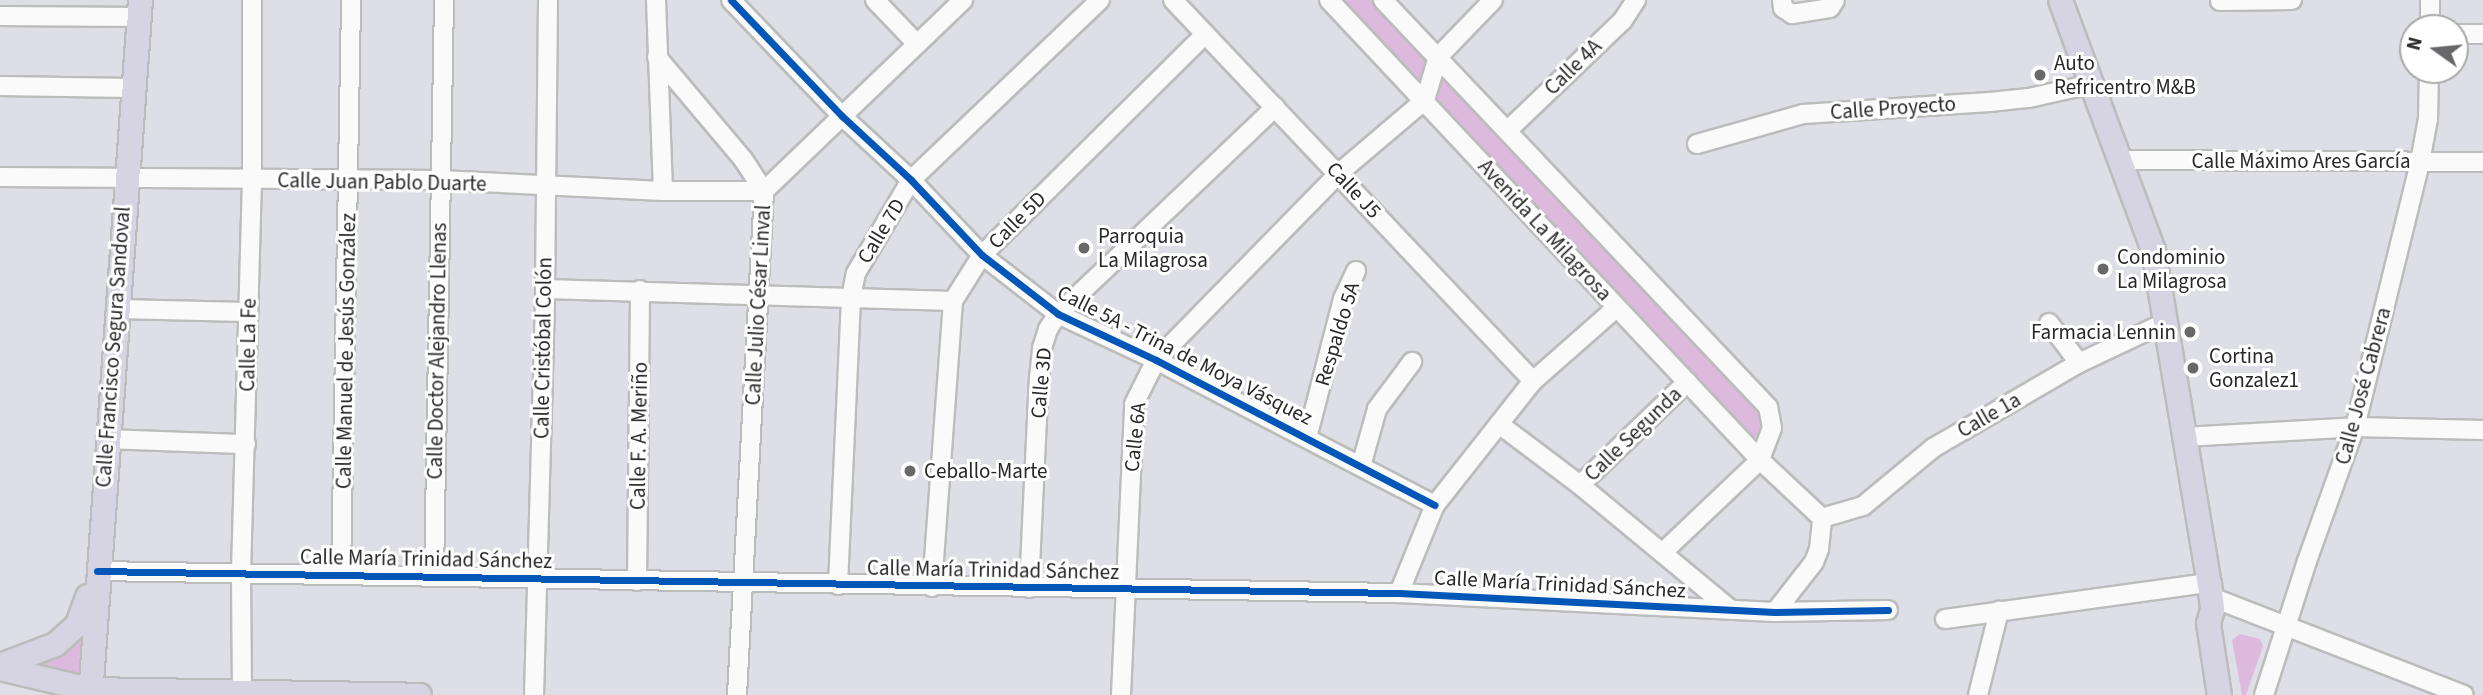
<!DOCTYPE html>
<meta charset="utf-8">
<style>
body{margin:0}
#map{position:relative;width:2483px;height:695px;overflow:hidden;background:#dedee6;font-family:"Source Sans 3",sans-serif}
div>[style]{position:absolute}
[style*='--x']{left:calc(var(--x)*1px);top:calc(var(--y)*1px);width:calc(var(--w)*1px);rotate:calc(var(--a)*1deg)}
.green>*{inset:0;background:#ddb9de}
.roads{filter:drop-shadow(2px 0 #bcbcbc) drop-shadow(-2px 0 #bcbcbc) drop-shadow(0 2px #bcbcbc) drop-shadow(0 -2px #bcbcbc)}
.minor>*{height:18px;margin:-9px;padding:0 9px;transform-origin:9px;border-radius:9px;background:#fafafb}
.major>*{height:23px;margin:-11.5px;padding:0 11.5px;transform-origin:11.5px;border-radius:11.5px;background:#d6d4e3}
.cycleway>*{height:7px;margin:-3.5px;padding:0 3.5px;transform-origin:3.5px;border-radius:3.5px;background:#0057b8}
.dots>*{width:19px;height:19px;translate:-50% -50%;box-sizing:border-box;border:4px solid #fff;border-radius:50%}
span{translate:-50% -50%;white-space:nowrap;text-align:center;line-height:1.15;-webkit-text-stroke:6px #fff;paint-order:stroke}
.poi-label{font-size:21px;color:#282828}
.left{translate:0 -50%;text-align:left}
.right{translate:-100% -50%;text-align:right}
.street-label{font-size:21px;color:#282828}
.north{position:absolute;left:2399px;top:14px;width:70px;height:70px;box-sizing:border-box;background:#fff;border:2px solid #a9a9a9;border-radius:50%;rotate:285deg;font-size:19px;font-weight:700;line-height:28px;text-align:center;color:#282828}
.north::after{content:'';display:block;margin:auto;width:24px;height:32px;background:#68686a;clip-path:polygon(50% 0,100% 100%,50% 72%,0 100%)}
</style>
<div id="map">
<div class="green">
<i style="clip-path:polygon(1338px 0,1372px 0,1762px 411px,1764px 428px,1755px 442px)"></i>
<i style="clip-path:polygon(88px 611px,83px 678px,28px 666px)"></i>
<i style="clip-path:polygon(2240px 634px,2260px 639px,2263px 646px,2246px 695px,2242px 695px,2232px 640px)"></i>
</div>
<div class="roads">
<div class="minor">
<i style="--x:656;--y:0;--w:191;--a:87.9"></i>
<i style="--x:731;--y:0;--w:161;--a:46.3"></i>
<i style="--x:842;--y:116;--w:94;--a:42.8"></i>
<i style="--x:911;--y:180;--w:103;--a:46.6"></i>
<i style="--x:982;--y:255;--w:96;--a:37.8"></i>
<i style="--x:1058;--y:314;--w:108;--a:25.1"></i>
<i style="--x:1156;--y:360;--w:314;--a:27.5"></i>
<i style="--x:875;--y:0;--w:61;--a:46.3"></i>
<i style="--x:1173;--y:0;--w:524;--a:46.62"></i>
<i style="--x:1329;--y:0;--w:630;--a:46.86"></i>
<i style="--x:1760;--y:460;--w:85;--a:43.1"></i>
<i style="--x:1383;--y:0;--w:560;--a:46.59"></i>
<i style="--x:1768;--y:407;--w:21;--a:79"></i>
<i style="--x:1772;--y:428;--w:34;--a:111"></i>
<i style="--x:1760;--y:460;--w:135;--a:136.5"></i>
<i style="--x:1782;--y:0;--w:8;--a:83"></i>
<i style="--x:1783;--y:8;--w:11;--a:34"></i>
<i style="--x:1792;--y:14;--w:38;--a:-9"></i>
<i style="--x:1830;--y:8;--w:9;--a:-58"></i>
<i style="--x:2430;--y:0;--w:28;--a:90"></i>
<i style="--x:2220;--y:1;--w:72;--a:-0.8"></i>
<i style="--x:0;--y:16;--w:138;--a:0.4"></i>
<i style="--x:2455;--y:34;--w:28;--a:0"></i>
<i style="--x:657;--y:57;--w:133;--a:49.9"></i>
<i style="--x:743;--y:159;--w:38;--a:57"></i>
<i style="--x:0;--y:86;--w:132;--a:0.9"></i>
<i style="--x:1507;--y:131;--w:161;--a:-43.7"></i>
<i style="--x:1623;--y:20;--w:24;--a:-57"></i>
<i style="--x:1697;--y:144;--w:110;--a:-15.8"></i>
<i style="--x:1803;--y:114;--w:187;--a:-3.7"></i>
<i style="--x:1990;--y:102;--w:39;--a:-6"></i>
<i style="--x:2029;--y:98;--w:64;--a:-12.7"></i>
<i style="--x:2118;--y:160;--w:365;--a:0.3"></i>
<i style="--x:0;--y:177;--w:440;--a:0.4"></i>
<i style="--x:440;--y:180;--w:223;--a:2.8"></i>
<i style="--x:663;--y:191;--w:101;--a:0"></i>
<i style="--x:545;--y:289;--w:408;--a:1.7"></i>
<i style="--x:116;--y:309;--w:132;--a:1.3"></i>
<i style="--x:2049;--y:323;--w:50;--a:53.1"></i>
<i style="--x:1499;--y:424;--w:101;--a:37"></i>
<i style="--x:1580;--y:485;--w:196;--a:39.6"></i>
<i style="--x:2184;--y:437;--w:171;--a:-3.3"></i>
<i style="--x:2355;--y:427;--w:128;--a:1.3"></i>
<i style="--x:1307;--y:438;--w:144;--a:-75.5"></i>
<i style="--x:1343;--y:299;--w:31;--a:-65"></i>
<i style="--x:107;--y:439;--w:139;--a:2.1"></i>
<i style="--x:1361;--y:466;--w:59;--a:-74.3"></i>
<i style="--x:1377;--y:409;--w:59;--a:-53.3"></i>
<i style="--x:1580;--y:485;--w:149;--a:-43.9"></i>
<i style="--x:1822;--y:518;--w:43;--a:-16.3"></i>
<i style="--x:1863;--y:506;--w:91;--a:-39.6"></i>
<i style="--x:1933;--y:448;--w:169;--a:-30.2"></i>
<i style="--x:2079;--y:363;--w:96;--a:-25.2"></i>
<i style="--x:97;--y:571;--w:1302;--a:0.97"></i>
<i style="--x:1399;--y:593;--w:376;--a:2.9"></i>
<i style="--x:1775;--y:612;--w:113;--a:-1"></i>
<i style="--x:341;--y:575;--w:575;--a:-89"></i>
<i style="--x:434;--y:577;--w:577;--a:-89.01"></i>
<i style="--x:637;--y:581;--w:291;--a:-89.4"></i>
<i style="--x:838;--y:585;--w:287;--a:-87.4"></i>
<i style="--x:851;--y:298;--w:25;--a:-79"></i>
<i style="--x:856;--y:273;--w:108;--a:-59.4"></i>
<i style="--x:911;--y:180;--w:261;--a:-43.6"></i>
<i style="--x:932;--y:587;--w:287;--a:-85.8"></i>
<i style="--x:953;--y:301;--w:54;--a:-57.8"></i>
<i style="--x:982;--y:255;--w:314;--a:-44.7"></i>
<i style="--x:1029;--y:588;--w:210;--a:-87.3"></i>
<i style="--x:1039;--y:378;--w:30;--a:-84"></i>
<i style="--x:1042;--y:348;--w:20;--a:-72"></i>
<i style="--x:1048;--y:329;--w:18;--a:-56"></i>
<i style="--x:1058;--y:314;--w:300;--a:-43.6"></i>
<i style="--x:1399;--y:593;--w:95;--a:-67.8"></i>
<i style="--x:1435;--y:505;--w:158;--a:-51.7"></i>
<i style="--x:1533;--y:381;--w:111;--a:-41.3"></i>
<i style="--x:2211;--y:597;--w:271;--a:21.2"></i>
<i style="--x:1775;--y:612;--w:63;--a:-52"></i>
<i style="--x:1814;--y:562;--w:14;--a:-69"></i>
<i style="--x:1819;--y:549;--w:31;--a:-84"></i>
<i style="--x:1945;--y:619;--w:266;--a:-7.8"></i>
<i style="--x:242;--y:690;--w:117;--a:-90.5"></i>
<i style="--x:241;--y:573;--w:393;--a:-88.4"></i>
<i style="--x:252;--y:180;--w:180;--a:-90"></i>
<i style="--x:534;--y:695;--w:406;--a:-88.4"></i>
<i style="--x:545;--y:289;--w:289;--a:-89.4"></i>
<i style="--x:737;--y:695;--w:505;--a:-86.93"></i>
<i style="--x:764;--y:191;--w:276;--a:-43.8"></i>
<i style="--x:1121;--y:695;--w:291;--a:-87.4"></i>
<i style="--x:1134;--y:404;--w:49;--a:-63.4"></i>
<i style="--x:1156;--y:360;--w:262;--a:-45.6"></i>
<i style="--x:1339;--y:173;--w:113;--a:-40.3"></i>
<i style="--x:1425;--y:100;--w:45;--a:-73.2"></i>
<i style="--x:1438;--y:57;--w:79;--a:-46"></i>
<i style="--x:1978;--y:695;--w:87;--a:-76"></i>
<i style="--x:2264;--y:695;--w:141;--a:-72.2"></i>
<i style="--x:2307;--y:561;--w:142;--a:-70.3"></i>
<i style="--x:2355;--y:427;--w:273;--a:-76.2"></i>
<i style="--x:2420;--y:162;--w:44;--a:-79.5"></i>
<i style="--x:2428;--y:119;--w:49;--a:-88.8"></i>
</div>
<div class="major">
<i style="--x:2060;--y:0;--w:267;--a:69.6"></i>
<i style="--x:2153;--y:250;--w:338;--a:80.5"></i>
<i style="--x:2209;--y:583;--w:26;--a:83"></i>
<i style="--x:2212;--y:609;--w:15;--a:106"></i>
<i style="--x:2208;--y:623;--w:73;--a:81.3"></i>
<i style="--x:0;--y:665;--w:59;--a:-20.9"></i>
<i style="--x:55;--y:644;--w:30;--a:-42"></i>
<i style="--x:77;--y:624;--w:30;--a:-70"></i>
<i style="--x:0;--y:668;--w:91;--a:13.3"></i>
<i style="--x:89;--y:689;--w:330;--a:1"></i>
<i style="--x:90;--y:695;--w:697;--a:-85.89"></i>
</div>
</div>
<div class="cycleway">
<i style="--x:731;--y:0;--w:161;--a:46.3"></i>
<i style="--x:842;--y:116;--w:94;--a:42.8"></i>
<i style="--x:911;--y:180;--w:103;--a:46.6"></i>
<i style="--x:982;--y:255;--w:96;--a:37.8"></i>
<i style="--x:1058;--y:314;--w:108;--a:25.1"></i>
<i style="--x:1156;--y:360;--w:314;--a:27.5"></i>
<i style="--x:97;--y:571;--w:1302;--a:0.97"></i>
<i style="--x:1399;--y:593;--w:376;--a:2.9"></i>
<i style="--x:1775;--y:612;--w:113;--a:-1"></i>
</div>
<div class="dots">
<i style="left:2040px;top:75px;background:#68686a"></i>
<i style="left:1084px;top:248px;background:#68686a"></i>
<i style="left:2103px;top:269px;background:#68686a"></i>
<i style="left:2190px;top:332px;background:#68686a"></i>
<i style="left:2193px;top:368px;background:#68686a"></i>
<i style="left:910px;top:471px;background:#68686a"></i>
</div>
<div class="poi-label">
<span class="left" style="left:2054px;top:75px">Auto<br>Refricentro M&amp;B</span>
<span class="left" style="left:1098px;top:248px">Parroquia<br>La Milagrosa</span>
<span class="left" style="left:2117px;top:269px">Condominio<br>La Milagrosa</span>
<span class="right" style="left:2176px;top:332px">Farmacia Lennin</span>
<span class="left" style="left:2209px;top:368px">Cortina<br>Gonzalez1</span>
<span class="left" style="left:924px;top:471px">Ceballo-Marte</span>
</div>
<div class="street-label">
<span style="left:1573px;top:67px;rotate:-44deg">Calle 4A</span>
<span style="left:1893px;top:108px;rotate:-4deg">Calle Proyecto</span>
<span style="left:2301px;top:161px">Calle Máximo Ares García</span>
<span style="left:382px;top:182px;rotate:1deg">Calle Juan Pablo Duarte</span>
<span style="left:1354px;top:190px;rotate:47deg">Calle J5</span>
<span style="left:1017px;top:220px;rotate:-45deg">Calle 5D</span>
<span style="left:1545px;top:230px;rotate:47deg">Avenida La Milagrosa</span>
<span style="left:881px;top:231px;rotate:-59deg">Calle 7D</span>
<span style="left:758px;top:305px;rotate:-87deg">Calle Julio César Linval</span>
<span style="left:1337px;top:334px;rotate:-73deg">Respaldo 5A</span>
<span style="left:248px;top:345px;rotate:-89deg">Calle La Fe</span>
<span style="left:113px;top:347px;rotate:-86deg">Calle Francisco Segura Sandoval</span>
<span style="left:543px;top:348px;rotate:-89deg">Calle Cristóbal Colón</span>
<span style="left:346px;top:351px;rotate:-89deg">Calle Manuel de Jesús González</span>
<span style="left:437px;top:351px;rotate:-89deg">Calle Doctor Alejandro Llenas</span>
<span style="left:1185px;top:355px;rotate:27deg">Calle 5A - Trina de Moya Vásquez</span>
<span style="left:1041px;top:383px;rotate:-85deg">Calle 3D</span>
<span style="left:2363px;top:386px;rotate:-75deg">Calle José Cabrera</span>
<span style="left:1989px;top:415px;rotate:-30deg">Calle 1a</span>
<span style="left:1633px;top:434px;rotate:-44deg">Calle Segunda</span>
<span style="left:639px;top:436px;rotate:-89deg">Calle F. A. Meriño</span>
<span style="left:1135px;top:437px;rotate:-84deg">Calle 6A</span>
<span style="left:426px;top:559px;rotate:1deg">Calle María Trinidad Sánchez</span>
<span style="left:993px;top:570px;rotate:1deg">Calle María Trinidad Sánchez</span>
<span style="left:1560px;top:584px;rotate:3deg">Calle María Trinidad Sánchez</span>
</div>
<div class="north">N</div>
</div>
